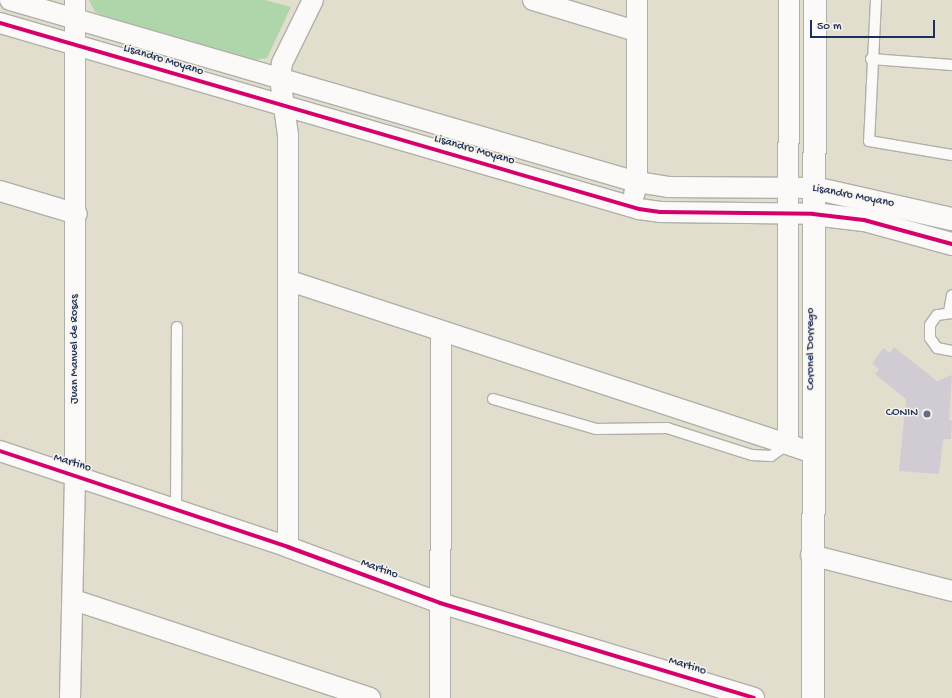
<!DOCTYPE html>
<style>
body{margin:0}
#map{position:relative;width:952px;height:698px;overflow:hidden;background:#e2dece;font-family:"Gochi Hand",sans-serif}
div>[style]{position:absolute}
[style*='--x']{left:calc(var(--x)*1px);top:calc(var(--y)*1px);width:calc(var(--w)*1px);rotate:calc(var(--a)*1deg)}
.green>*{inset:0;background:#aed6aa}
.building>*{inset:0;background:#d1ccd4}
.roads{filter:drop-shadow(1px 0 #b0b0aa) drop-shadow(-1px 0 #b0b0aa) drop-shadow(0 1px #b0b0aa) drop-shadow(0 -1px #b0b0aa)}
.service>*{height:10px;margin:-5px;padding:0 5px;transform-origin:5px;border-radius:5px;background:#fbfaf8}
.minor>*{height:20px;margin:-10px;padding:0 10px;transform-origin:10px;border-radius:10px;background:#fbfaf8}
.tertiary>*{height:22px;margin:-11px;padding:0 11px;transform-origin:11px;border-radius:11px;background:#fbfaf8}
.cycleway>*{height:4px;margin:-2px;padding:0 2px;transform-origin:2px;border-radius:2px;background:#d6006c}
.dots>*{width:11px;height:11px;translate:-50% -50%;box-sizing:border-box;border:2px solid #f7f3e8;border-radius:50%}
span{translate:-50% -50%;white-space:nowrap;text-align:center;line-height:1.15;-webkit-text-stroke:3px #f7f3e8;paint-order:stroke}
.street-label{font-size:12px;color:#1b2f5e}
.poi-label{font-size:12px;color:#1b2f5e}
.right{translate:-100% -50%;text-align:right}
.scale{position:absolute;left:810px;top:20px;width:125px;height:18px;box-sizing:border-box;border:2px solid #1b2f5e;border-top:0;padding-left:5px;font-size:12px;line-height:14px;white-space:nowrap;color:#1b2f5e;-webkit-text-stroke:3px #f7f3e8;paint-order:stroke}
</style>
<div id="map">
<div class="green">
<i style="clip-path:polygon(89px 0,265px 0,291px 7px,267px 58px,255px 60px,105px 16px,95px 12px)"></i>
</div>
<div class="building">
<i style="clip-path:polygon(894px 347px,937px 381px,952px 375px,949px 420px,952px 421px,951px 439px,943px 439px,939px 474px,899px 471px,906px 399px,875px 374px,879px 369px,872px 364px,883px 348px,890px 353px)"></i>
</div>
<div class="roads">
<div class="service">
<i style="--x:876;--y:0;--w:141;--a:92.8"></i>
<i style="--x:869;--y:141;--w:84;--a:9.6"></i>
<i style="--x:871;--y:59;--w:81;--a:4.2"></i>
<i style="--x:949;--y:312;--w:17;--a:-80"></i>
<i style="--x:952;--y:313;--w:15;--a:172"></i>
<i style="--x:937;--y:315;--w:12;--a:125"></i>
<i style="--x:930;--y:325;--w:13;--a:90"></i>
<i style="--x:930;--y:338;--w:12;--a:55"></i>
<i style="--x:937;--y:348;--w:15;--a:11"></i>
<i style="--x:493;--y:399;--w:107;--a:16.2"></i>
<i style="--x:596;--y:429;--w:71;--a:-0.8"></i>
<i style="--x:667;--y:428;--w:89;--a:17.6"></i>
<i style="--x:752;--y:455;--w:19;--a:3"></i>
<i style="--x:771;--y:456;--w:21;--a:-35"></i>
<i style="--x:176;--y:510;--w:183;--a:-89.7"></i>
</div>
<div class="minor">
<i style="--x:10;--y:0;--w:653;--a:16.19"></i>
<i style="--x:637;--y:182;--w:30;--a:9"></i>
<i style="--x:667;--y:187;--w:147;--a:0.4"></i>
<i style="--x:533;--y:0;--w:108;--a:16.8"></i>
<i style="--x:0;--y:23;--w:666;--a:16.23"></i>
<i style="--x:639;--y:209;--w:21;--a:8"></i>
<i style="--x:660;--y:212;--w:153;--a:0.7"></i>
<i style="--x:0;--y:191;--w:80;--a:16.6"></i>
<i style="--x:634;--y:195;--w:13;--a:-77"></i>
<i style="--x:637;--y:182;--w:182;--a:-90"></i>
<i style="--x:290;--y:281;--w:548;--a:18.17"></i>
<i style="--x:788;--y:444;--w:444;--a:-89.9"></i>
<i style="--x:0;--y:451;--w:304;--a:18.4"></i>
<i style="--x:288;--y:547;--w:162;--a:20.2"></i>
<i style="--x:440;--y:603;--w:328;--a:16.8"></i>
<i style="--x:288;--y:547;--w:412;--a:-90"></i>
<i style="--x:288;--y:135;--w:58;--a:-98"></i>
<i style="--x:280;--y:78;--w:15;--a:-82"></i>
<i style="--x:282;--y:63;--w:70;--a:-63.8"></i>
<i style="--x:811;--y:555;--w:146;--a:14.3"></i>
<i style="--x:74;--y:600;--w:312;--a:18.3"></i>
<i style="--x:70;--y:698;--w:222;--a:-88.7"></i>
<i style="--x:75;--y:476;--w:476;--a:-90"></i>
<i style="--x:440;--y:698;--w:366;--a:-89.8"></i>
</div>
<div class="tertiary">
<i style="--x:814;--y:188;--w:141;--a:12.7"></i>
<i style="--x:813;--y:214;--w:51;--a:6.7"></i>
<i style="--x:864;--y:220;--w:91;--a:15.3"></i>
<i style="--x:813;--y:698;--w:698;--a:-89.84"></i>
</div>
</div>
<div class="cycleway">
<i style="--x:0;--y:23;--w:666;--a:16.23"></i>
<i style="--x:639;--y:209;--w:21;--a:8"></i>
<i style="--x:660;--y:212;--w:153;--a:0.7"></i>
<i style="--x:813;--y:214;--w:51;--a:6.7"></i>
<i style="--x:864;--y:220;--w:91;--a:15.3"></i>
<i style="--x:0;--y:451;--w:304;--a:18.4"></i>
<i style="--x:288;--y:547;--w:162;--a:20.2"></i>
<i style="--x:440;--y:603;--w:328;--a:16.8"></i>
</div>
<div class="dots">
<i style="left:927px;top:414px;background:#616c85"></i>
</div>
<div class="street-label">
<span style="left:163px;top:61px;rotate:17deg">Lisandro Moyano</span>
<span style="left:474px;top:151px;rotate:16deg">Lisandro Moyano</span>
<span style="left:853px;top:197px;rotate:11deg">Lisandro Moyano</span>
<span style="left:76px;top:349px;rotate:-90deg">Juan Manuel de Rosas</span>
<span style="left:812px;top:349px;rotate:-90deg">Coronel Dorrego</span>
<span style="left:72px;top:464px;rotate:17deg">Martino</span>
<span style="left:379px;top:570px;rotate:20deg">Martino</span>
<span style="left:687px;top:667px;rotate:17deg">Martino</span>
</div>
<div class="poi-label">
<span class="right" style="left:918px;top:414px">CONIN</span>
</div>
<div class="scale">50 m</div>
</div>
